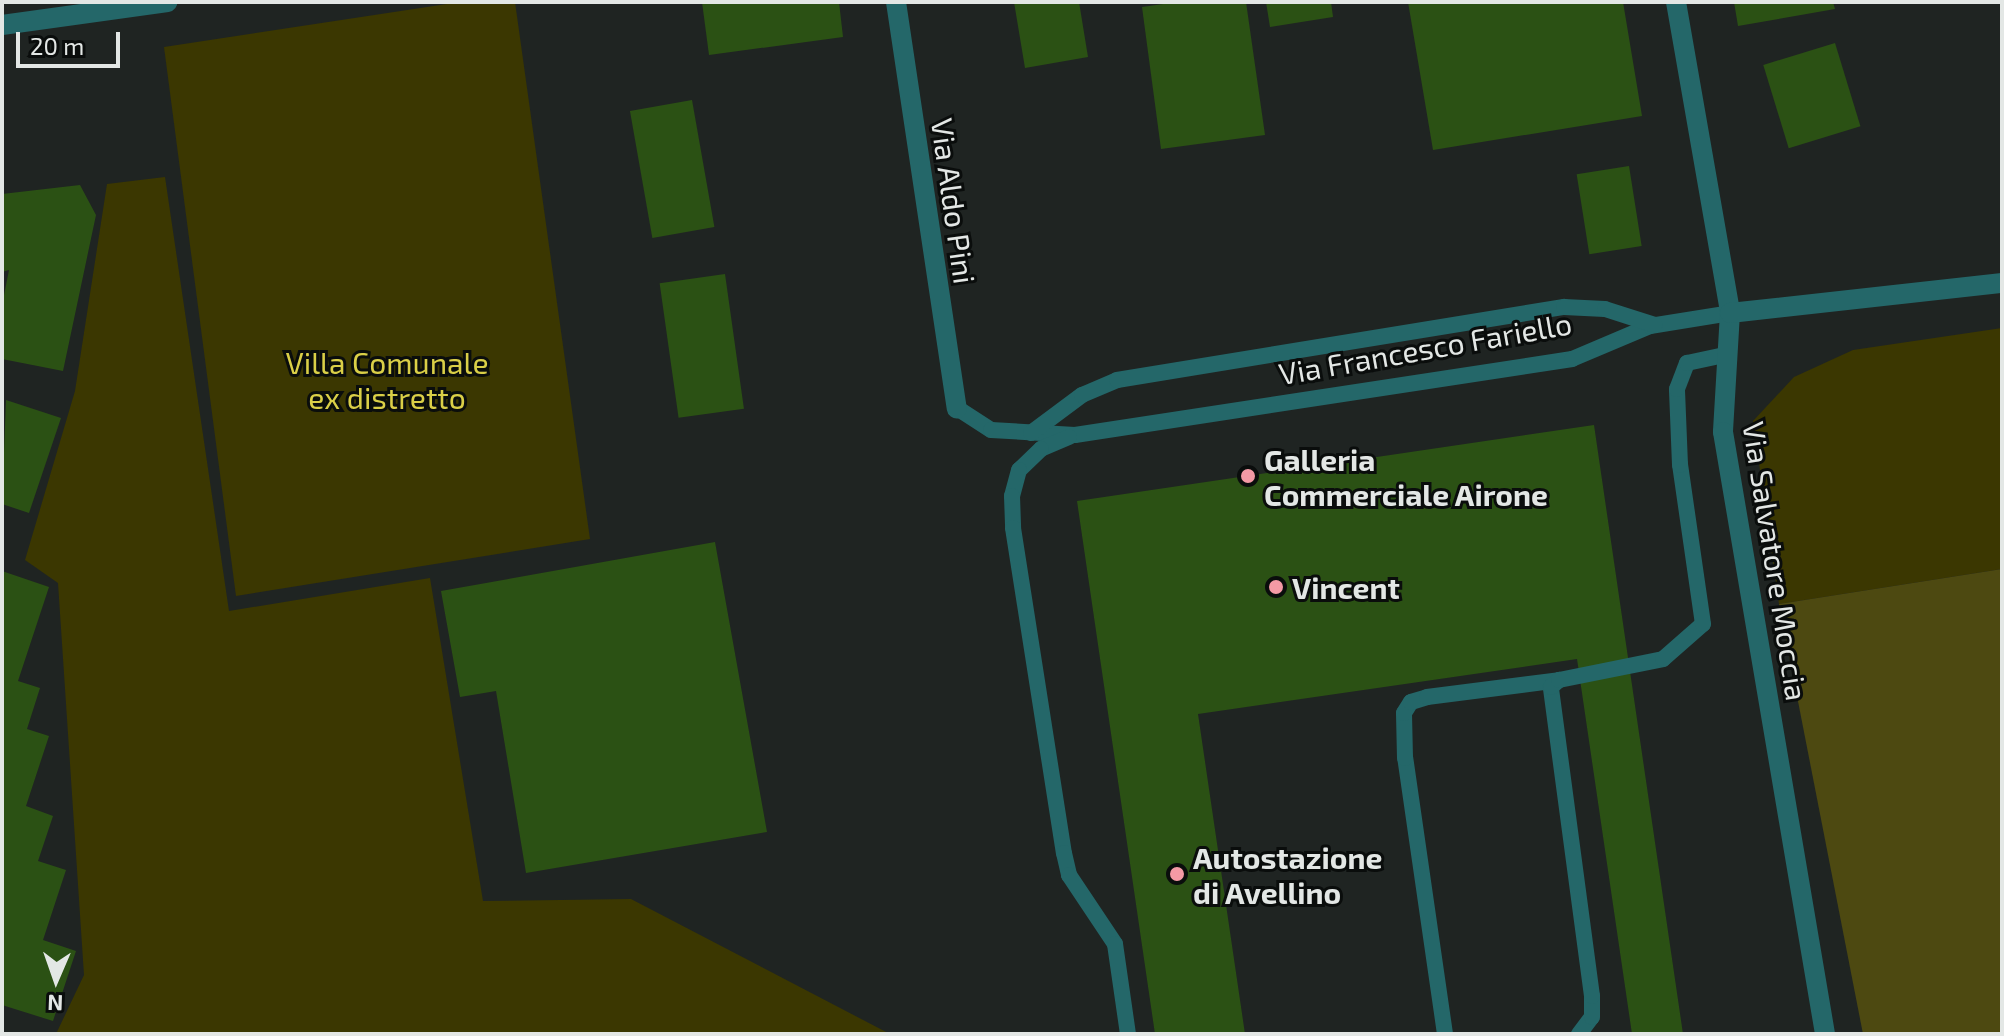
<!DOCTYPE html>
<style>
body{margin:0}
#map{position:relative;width:2004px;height:1036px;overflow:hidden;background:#1f2422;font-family:"Exo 2",sans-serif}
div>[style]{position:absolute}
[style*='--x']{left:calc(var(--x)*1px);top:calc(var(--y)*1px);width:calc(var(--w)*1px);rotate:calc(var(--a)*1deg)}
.green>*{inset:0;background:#3b3701}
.forest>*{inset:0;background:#4d4911}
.building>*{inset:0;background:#2b5114;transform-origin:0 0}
.service>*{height:16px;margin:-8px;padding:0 8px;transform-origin:8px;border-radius:8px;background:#246769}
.minor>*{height:20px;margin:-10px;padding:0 10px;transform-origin:10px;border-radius:10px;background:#246769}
.tertiary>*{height:20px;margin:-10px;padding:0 10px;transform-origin:10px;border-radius:10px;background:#246769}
.dots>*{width:22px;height:22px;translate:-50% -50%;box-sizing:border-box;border:4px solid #0a0d0c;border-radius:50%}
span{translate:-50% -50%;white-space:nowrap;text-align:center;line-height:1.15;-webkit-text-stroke:6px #0a0d0c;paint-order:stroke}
.street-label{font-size:30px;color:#e3e7e5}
.park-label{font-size:30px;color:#dacf47}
.poi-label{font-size:30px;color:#e3e7e5;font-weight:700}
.left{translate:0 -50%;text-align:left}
.frame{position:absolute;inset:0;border:4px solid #e3e7e5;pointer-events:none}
.north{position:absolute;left:16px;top:940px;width:80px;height:80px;-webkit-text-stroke:6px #0a0d0c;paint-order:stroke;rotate:182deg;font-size:22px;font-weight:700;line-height:32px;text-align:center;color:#e3e7e5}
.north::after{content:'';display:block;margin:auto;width:28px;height:36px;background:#e3e7e5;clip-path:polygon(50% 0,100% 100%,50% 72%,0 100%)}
.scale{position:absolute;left:16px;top:32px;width:104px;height:36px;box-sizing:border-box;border:4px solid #e3e7e5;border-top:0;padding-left:10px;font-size:24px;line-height:28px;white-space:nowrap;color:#e3e7e5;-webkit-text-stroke:6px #0a0d0c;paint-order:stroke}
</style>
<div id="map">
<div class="green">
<i style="clip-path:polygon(460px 2px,515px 2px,590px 539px,236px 596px,164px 47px)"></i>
<i style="clip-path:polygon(165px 177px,229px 611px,430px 578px,483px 901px,631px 899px,890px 1034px,56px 1034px,84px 975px,58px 583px,25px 560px,75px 391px,107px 184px)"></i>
<i style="clip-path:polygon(2002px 328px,2002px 569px,1779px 604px,1753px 421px,1794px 377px,1853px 350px)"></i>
</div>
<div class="forest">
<i style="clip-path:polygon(2002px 569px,2002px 1034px,1863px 1034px,1779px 604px)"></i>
</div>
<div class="building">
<i style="clip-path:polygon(702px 2px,839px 2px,843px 37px,709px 55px)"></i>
<i style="clip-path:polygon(1014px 2px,1079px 2px,1088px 57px,1025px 68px)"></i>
<i style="clip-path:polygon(1177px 2px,1246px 2px,1265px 135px,1161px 149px,1142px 7px)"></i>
<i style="clip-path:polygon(1266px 2px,1331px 2px,1333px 17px,1270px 27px)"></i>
<i style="clip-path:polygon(1408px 2px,1623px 2px,1642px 116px,1433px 150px)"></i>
<i style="clip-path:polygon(1734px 2px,1833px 2px,1835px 9px,1738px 26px)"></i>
<i style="left:1835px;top:43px;width:87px;height:75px;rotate:73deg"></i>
<i style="left:692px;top:100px;width:129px;height:63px;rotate:80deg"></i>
<i style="left:1629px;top:166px;width:81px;height:53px;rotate:81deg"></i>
<i style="clip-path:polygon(80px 185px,96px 215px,63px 371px,2px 359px,2px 305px,9px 270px,2px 272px,2px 194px)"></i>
<i style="left:725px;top:274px;width:136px;height:66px;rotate:82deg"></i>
<i style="clip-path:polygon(6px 400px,61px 418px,29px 513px,2px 504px)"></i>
<i style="clip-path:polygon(1594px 425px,1683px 1034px,1632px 1034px,1577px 659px,1198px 714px,1245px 1034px,1155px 1034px,1077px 501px)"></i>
<i style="clip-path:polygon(715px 542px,767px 832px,526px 873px,496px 691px,460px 697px,441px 591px)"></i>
<i style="clip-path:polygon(2px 571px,49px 587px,18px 681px,40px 688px,27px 729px,49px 736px,26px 806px,53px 816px,38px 861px,66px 870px,43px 940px,76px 951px,53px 1021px,2px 1005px)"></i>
</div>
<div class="service">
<i style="--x:957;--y:408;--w:40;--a:32.9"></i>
<i style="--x:991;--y:430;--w:84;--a:3.4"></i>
<i style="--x:1075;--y:435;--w:503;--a:-8.69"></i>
<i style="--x:1572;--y:359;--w:85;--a:-22.9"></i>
<i style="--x:1650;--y:326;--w:81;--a:-9.2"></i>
<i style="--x:1031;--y:433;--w:64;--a:-36.7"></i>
<i style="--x:1082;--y:395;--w:38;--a:-23"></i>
<i style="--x:1117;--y:380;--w:453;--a:-9.3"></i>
<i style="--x:1564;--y:307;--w:41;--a:2.8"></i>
<i style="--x:1605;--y:309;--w:52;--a:17.7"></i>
<i style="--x:1069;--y:437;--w:30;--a:157"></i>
<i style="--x:1041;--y:449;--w:30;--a:136"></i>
<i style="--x:1019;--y:470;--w:27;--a:105"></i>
<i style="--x:1012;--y:496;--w:32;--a:88"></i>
<i style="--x:1013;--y:528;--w:329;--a:81.1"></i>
<i style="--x:1064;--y:853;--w:23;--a:77"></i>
<i style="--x:1069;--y:875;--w:83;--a:56.3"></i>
<i style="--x:1115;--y:944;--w:91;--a:81.8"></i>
<i style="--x:1445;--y:1034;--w:279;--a:-98.2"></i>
<i style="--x:1405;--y:758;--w:45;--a:-91.3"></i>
<i style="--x:1404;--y:713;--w:13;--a:-58"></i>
<i style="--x:1411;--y:702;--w:17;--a:-17"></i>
<i style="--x:1427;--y:697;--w:133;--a:-7.3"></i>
<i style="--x:1579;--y:1034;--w:21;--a:-53"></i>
<i style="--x:1592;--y:1017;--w:21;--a:-90"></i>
<i style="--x:1592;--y:996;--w:312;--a:-97.6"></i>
<i style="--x:1551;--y:687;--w:11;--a:-41"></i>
<i style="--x:1559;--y:680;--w:106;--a:-11.4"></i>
<i style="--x:1663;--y:659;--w:53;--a:-41.2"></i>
<i style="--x:1703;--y:624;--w:161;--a:-98.2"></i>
<i style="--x:1680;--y:465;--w:76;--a:-92.3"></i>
<i style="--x:1677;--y:389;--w:28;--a:-69"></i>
<i style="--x:1687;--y:363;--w:43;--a:-12.1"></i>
</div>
<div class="minor">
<i style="--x:896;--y:2;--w:411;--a:81.5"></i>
<i style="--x:1676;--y:2;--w:316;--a:80.1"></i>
<i style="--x:1730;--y:313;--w:119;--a:93.4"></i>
<i style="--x:1723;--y:432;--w:611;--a:80.38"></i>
<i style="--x:1730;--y:313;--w:274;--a:-6.3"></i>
</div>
<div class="tertiary">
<i style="--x:2;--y:25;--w:167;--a:-7.9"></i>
</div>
<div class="dots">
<i style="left:1248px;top:476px;background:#f49aa5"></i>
<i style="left:1276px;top:587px;background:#f49aa5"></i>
<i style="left:1177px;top:874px;background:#f49aa5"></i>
</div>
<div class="street-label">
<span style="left:954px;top:201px;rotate:82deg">Via Aldo Pini</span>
<span style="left:1425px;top:348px;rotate:-10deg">Via Francesco Fariello</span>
<span style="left:1776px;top:561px;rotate:81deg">Via Salvatore Moccia</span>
</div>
<div class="park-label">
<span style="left:387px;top:379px">Villa Comunale<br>ex distretto</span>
</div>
<div class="poi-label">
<span class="left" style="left:1264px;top:476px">Galleria<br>Commerciale Airone</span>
<span class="left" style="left:1292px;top:587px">Vincent</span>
<span class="left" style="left:1193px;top:874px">Autostazione<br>di Avellino</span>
</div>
<div class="frame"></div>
<div class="north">N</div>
<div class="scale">20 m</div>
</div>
